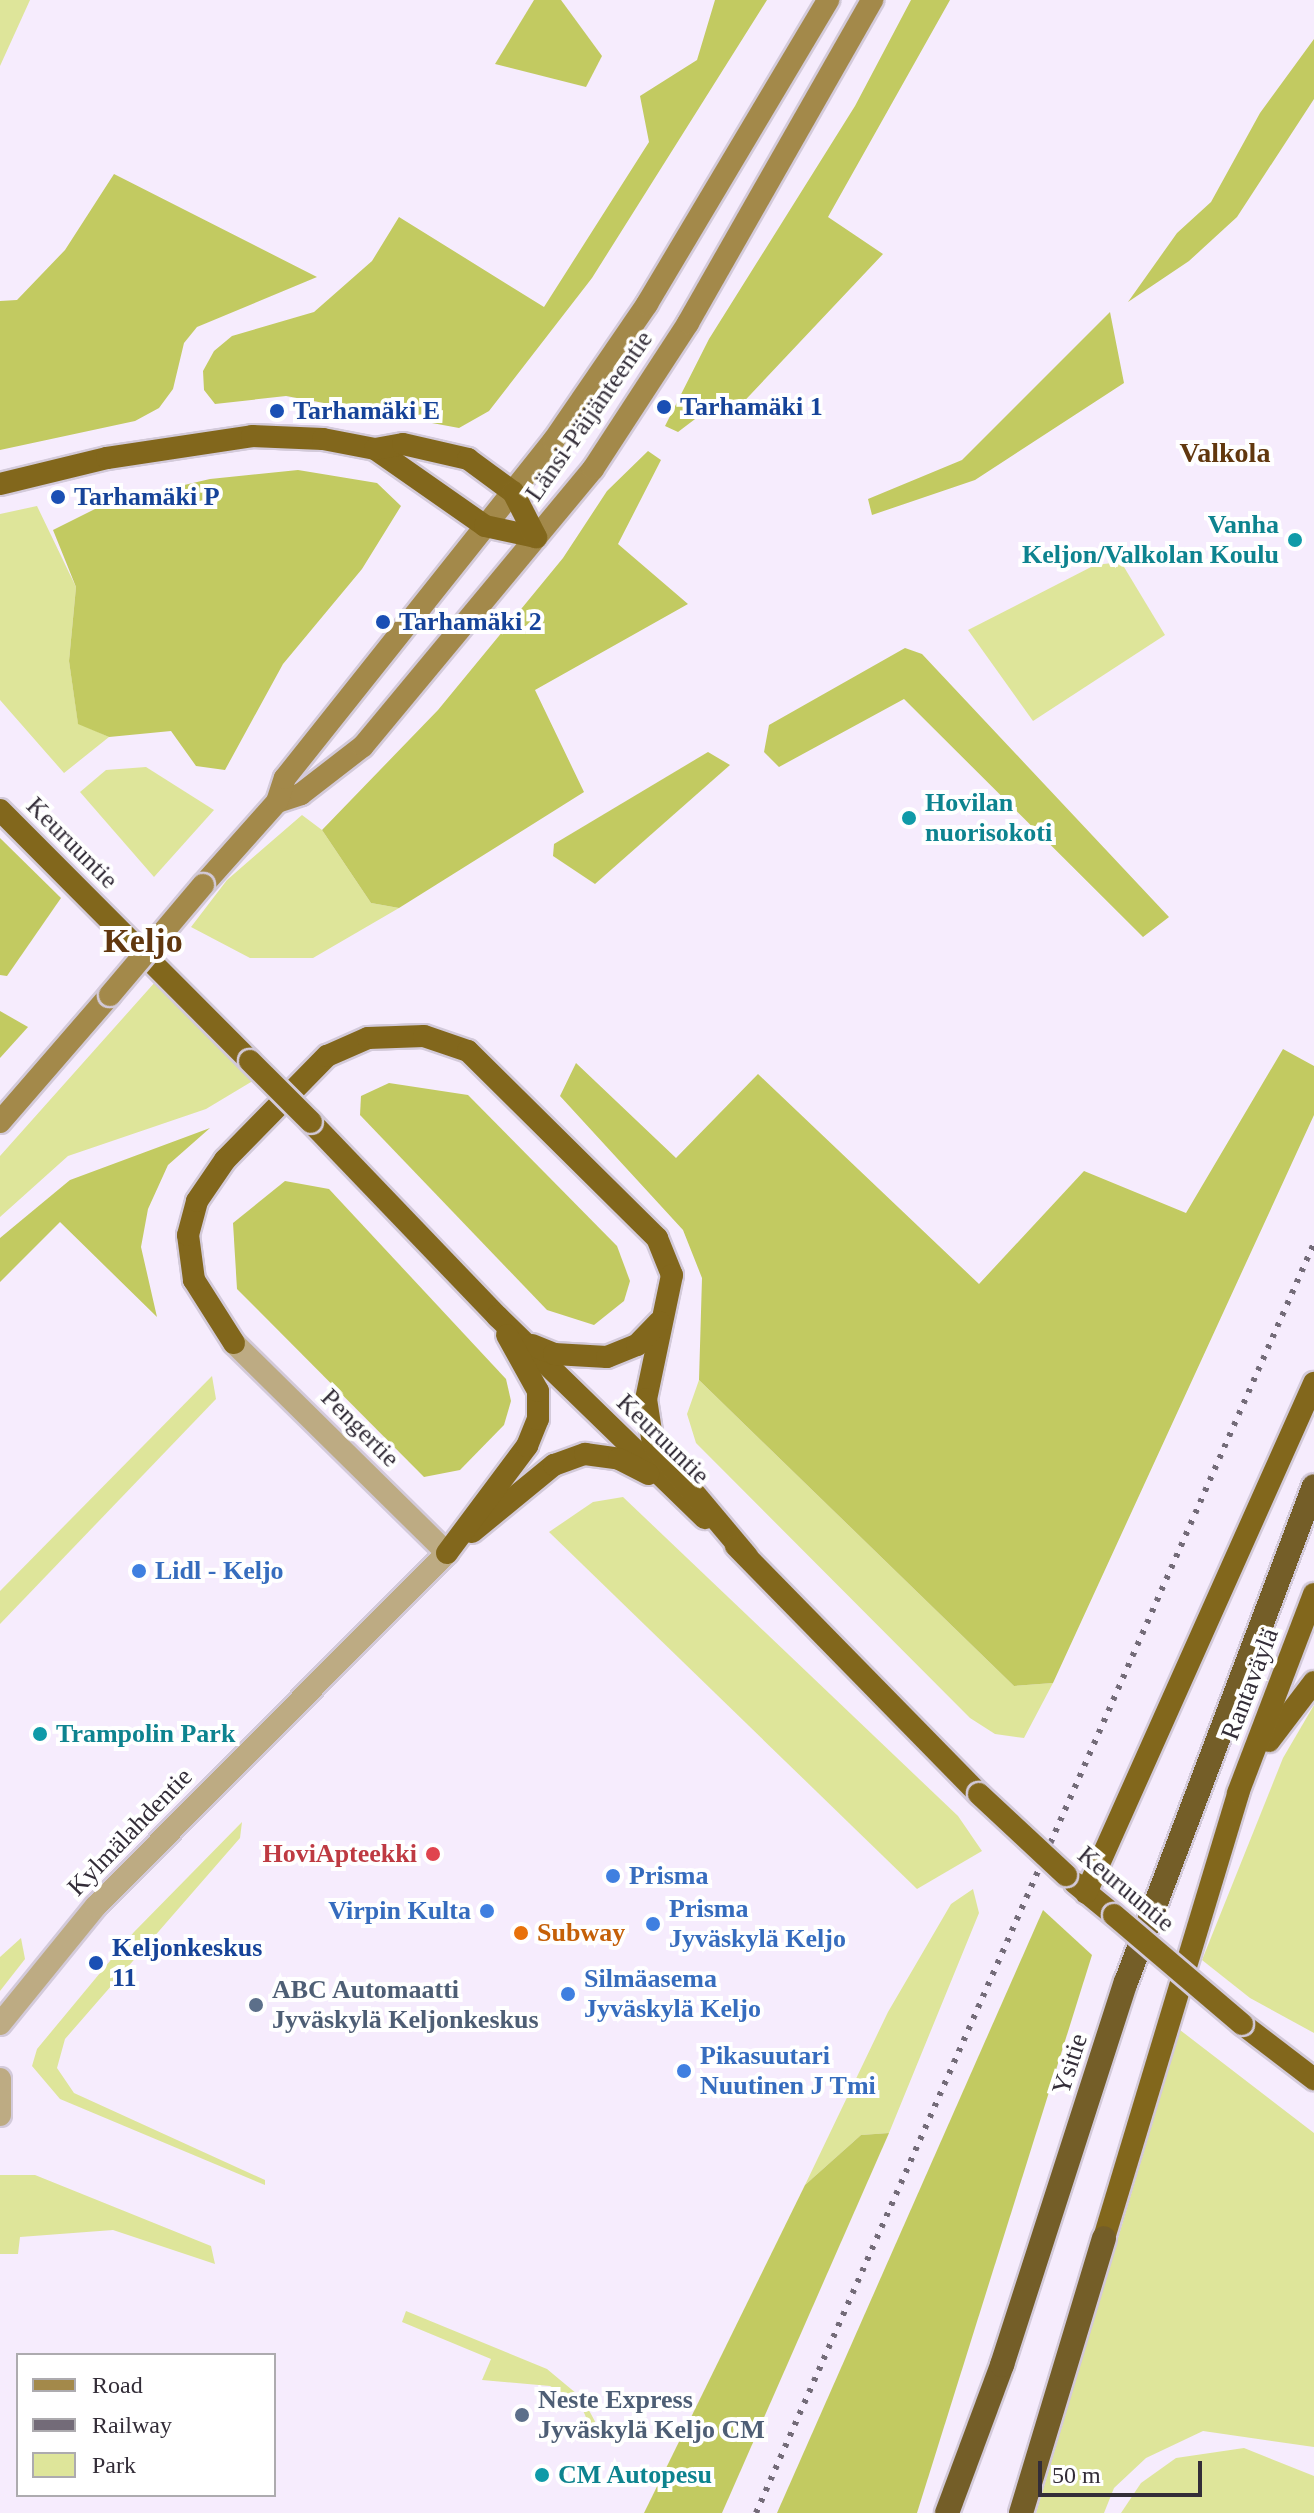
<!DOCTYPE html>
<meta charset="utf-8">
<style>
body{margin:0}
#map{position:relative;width:1314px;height:2513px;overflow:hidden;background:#f6ecfd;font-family:"Times New Roman",serif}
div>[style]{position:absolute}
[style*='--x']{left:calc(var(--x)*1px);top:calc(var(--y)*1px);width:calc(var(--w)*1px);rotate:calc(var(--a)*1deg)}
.green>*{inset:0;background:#dee59a}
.forest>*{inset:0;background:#c2ca61}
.roads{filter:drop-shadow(2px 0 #d3cada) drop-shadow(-2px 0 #d3cada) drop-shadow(0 2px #d3cada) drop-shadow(0 -2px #d3cada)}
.tertiary>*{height:22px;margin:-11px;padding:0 11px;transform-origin:11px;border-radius:11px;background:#bdab83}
.secondary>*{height:22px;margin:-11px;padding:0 11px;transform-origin:11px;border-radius:11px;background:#a3894a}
.trunk>*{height:22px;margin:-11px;padding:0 11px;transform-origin:11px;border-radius:11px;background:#82671c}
.motorway>*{height:24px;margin:-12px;padding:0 12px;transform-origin:12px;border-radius:12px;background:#745e28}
.rail>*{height:6px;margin-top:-3px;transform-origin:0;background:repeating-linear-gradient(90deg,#736b78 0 4px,transparent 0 12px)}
.bridges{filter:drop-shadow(2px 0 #d3cada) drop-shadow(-2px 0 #d3cada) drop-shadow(0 2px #d3cada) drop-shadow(0 -2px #d3cada)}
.secondary-bridge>*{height:22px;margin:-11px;padding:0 11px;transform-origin:11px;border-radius:11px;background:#a3894a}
.trunk-bridge>*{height:22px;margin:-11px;padding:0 11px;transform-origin:11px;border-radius:11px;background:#82671c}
.dots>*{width:22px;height:22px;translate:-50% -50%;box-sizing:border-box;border:4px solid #fff;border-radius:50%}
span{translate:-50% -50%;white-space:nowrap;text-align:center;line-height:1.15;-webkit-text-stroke:8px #fff;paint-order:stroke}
.transit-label{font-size:26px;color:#164399;font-weight:700}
.left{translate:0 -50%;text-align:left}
.street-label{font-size:26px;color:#332d38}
.culture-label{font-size:26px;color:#0d838f;font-weight:700}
.right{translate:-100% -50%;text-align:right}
.shop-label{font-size:26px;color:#366cbe;font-weight:700}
.health-label{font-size:26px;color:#be3a42;font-weight:700}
.food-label{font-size:26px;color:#c56008;font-weight:700}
.service-label{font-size:26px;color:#4e5e75;font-weight:700}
.neighbourhood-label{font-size:28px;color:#61370e;font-weight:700}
.district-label{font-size:34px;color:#61370e;font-weight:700}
.legend{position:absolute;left:16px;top:2353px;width:260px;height:144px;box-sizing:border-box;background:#fff;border:2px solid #adabaf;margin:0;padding:10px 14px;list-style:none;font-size:24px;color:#332d38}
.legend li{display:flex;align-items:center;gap:16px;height:40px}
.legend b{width:40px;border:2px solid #adabaf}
.scale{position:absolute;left:1038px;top:2461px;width:164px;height:36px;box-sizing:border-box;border:4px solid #332d38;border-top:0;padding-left:10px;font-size:24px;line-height:28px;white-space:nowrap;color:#332d38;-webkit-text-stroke:6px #fff;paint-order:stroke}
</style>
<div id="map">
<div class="green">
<i style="clip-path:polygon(0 0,30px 0,0 66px)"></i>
<i style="clip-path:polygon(37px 506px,76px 587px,69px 661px,78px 723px,109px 737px,64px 773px,0 700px,0 514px)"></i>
<i style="clip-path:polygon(1121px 562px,1165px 635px,1033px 721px,968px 630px,1095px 565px)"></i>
<i style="clip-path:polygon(146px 767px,214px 810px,154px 877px,80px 792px,106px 770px)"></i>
<i style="clip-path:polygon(302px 815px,322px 830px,371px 903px,399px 908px,313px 958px,250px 958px,191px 927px,227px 880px)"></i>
<i style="clip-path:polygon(156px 981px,256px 1079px,206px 1109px,68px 1156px,0 1217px,0 1156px)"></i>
<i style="clip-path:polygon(212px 1376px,216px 1399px,0 1624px,0 1591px)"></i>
<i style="clip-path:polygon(699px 1380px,1014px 1686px,1053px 1683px,1024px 1738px,995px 1734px,970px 1718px,696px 1443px,687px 1414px)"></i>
<i style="clip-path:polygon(623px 1497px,958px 1816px,982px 1851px,917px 1889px,549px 1532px,593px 1502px)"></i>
<i style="clip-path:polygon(1314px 1705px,1314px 2033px,1250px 1998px,1202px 1960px,1283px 1758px)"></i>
<i style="clip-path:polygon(242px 1822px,240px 1838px,65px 2039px,57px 2068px,74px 2093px,265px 2180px,265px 2185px,60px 2099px,32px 2066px,37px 2049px,134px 1932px)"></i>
<i style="clip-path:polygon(973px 1889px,979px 1913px,889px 2133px,861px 2135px,805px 2185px,888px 2012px,951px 1904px)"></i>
<i style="clip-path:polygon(21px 1938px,25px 1959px,0 1991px,0 1957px)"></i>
<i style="clip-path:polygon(1180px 2030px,1314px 2133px,1314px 2447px,1203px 2431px,1146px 2458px,1114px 2488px,1104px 2513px,1036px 2513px)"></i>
<i style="clip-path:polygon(0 2175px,35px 2175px,211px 2246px,215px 2264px,113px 2230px,20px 2237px,18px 2254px,0 2254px)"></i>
<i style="clip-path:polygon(406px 2311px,547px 2369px,583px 2399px,599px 2429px,590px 2427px,580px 2403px,550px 2386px,482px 2380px,491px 2359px,402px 2322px)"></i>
<i style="clip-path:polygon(1244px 2448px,1314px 2476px,1314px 2513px,1121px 2513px,1141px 2483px,1176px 2458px)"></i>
</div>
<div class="forest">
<i style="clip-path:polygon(534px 0,561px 0,602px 56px,586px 87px,495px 64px)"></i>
<i style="clip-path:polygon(715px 0,767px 0,592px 278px,489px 411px,459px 428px,286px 396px,215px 404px,204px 390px,203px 371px,214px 351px,232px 336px,314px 312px,372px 261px,399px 217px,544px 307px,649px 142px,640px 96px,697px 60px)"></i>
<i style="clip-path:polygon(911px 0,950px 0,828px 217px,883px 254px,734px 412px,703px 413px,678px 432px,665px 426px,709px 339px,855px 106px)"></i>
<i style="clip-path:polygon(1314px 39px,1314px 99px,1237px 217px,1189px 261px,1128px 302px,1177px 233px,1211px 202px,1260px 113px)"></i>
<i style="clip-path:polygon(114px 174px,317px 277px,197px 327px,184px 343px,173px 389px,159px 408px,135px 421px,0 450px,0 301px,17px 300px,65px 250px)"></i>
<i style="clip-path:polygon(1110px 312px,1124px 383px,975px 480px,872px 515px,868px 499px,962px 460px)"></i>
<i style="clip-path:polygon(648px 451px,661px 460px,618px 544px,688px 604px,535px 690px,584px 792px,399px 908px,371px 903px,322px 830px,438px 710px,563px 558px,607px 491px)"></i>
<i style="clip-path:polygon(298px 470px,377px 483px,401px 506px,362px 569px,283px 664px,225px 770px,196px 766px,171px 731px,109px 737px,78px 724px,69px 661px,76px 587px,53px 530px,107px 503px,210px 479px)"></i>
<i style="clip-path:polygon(905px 648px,922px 654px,1169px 917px,1143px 937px,904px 699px,779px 767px,764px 752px,769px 725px)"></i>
<i style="clip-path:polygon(708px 752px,730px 765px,595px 884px,553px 856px,554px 844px)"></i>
<i style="clip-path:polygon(0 838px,61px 898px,7px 976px,0 975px)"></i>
<i style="clip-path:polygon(0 1011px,28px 1027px,0 1058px)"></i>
<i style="clip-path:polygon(1283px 1049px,1314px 1066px,1314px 1115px,1053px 1683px,1014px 1686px,699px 1380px,702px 1278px,683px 1230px,560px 1096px,576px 1063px,676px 1158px,758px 1074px,979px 1284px,1084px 1171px,1186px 1213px)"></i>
<i style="clip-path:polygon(389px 1083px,468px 1095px,617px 1246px,630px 1281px,624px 1301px,594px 1325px,547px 1310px,360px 1115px,361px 1096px)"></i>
<i style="clip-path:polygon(210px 1128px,168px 1165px,148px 1209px,141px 1247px,157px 1317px,60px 1222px,0 1282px,0 1238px,70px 1180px)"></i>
<i style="clip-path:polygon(285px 1181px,329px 1189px,506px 1379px,511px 1401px,504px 1425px,460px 1470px,424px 1477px,237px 1289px,233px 1223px)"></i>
<i style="clip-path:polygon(1043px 1910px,1092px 1955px,917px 2513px,777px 2513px)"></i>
<i style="clip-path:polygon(889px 2133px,722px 2513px,644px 2513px,805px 2185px,861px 2135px)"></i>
</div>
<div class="roads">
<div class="tertiary">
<i style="--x:0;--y:2024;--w:152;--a:-50.9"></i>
<i style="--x:96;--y:1906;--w:498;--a:-45.2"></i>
<i style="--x:447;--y:1553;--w:299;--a:-135.4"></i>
<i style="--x:0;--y:2079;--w:36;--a:90"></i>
</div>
<div class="secondary">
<i style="--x:277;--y:802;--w:25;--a:-18"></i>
<i style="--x:301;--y:794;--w:78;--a:-37.7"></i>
<i style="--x:363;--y:746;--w:360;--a:-50.3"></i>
<i style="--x:593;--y:469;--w:174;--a:-56.9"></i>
<i style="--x:688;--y:323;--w:372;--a:-60.3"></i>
<i style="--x:203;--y:885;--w:111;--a:-48.3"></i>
<i style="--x:277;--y:802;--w:25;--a:-72"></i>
<i style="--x:285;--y:778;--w:432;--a:-51.5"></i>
<i style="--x:554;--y:440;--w:165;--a:-55.6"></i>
<i style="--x:647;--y:304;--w:354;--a:-59.2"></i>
<i style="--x:0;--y:1122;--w:168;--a:-49.1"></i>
</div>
<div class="trunk">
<i style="--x:375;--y:449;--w:134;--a:35"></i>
<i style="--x:485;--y:526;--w:52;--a:12.2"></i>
<i style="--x:0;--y:484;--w:110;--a:-13.7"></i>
<i style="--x:107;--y:458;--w:147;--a:-8.6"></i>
<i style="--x:252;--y:436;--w:71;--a:2.4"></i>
<i style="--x:323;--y:439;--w:53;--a:10.9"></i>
<i style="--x:375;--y:449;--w:28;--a:-10"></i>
<i style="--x:403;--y:444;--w:67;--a:13"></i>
<i style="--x:468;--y:459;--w:56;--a:36.3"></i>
<i style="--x:513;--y:492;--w:51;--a:62.9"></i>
<i style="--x:0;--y:810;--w:354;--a:45.1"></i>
<i style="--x:311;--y:1122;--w:269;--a:46.2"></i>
<i style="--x:497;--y:1316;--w:290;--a:44.2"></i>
<i style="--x:234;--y:1343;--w:75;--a:-122.4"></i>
<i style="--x:194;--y:1280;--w:45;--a:-97.6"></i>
<i style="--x:188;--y:1235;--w:35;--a:-75"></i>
<i style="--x:197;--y:1201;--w:50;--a:-55.7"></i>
<i style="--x:225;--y:1160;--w:146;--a:-45.6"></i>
<i style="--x:327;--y:1056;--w:45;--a:-23.7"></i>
<i style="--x:368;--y:1038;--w:56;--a:-2"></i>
<i style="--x:424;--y:1036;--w:46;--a:18.8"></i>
<i style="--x:468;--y:1051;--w:266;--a:44.7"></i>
<i style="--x:657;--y:1238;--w:40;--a:68"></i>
<i style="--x:672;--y:1275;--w:127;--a:101.8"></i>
<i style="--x:646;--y:1399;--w:46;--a:81.2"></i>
<i style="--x:653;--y:1444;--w:146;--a:50"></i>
<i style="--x:532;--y:1345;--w:24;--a:22"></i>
<i style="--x:554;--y:1354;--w:53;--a:3.2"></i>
<i style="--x:607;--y:1357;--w:32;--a:-22"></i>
<i style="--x:637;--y:1345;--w:32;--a:-46"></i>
<i style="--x:472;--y:1532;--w:106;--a:-39.3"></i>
<i style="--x:554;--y:1465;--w:33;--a:-20"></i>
<i style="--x:585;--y:1454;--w:34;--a:8"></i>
<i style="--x:619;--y:1459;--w:33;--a:27"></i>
<i style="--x:736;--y:1546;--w:347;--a:45.6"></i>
<i style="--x:447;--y:1553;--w:134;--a:-53.2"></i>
<i style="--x:527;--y:1446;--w:29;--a:-68"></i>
<i style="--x:538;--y:1419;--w:28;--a:-90"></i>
<i style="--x:538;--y:1391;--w:64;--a:-119"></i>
<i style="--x:1269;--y:1741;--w:74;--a:-52.7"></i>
<i style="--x:1075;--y:1883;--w:50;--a:39.4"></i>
<i style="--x:1086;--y:1893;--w:559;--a:-65.91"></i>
<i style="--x:1242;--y:2024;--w:91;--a:37.4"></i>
<i style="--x:1104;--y:2238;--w:465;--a:-73.2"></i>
<i style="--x:1238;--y:1793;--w:213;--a:-69.1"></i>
</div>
<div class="motorway">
<i style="--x:947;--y:2513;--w:158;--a:-69.6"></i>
<i style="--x:1002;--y:2365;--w:403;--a:-72.1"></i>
<i style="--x:1126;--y:1982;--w:530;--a:-69.24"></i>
<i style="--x:1021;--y:2513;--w:287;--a:-73.2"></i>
</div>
</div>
<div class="rail">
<i style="--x:756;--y:2513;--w:1387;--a:-66.28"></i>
</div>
<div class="bridges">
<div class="secondary-bridge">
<i style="--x:110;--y:995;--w:144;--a:-49.8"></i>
</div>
<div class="trunk-bridge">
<i style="--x:250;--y:1061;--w:86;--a:45"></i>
<i style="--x:979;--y:1794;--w:119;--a:43"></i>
<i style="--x:1114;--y:1915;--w:168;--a:40.4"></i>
</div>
</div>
<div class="dots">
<i style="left:664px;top:407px;background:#1a4fb4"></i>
<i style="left:277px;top:411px;background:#1a4fb4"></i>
<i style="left:58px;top:497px;background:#1a4fb4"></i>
<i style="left:1295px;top:540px;background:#0f9aa8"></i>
<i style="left:383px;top:622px;background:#1a4fb4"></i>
<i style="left:909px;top:818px;background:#0f9aa8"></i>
<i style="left:139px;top:1571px;background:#3f7fe0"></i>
<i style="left:40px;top:1734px;background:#0f9aa8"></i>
<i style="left:433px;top:1854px;background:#e0444e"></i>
<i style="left:613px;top:1876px;background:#3f7fe0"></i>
<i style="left:487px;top:1911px;background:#3f7fe0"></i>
<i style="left:653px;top:1924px;background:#3f7fe0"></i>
<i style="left:521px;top:1933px;background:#e8710a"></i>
<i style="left:96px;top:1963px;background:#1a4fb4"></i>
<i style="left:568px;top:1994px;background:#3f7fe0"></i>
<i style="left:256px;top:2005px;background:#5c6f8a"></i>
<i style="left:684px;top:2071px;background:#3f7fe0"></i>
<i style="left:522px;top:2415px;background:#5c6f8a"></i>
<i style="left:542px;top:2475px;background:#0f9aa8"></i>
</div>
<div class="transit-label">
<span class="left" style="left:680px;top:407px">Tarhamäki 1</span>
<span class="left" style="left:293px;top:411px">Tarhamäki E</span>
<span class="left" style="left:74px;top:497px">Tarhamäki P</span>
<span class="left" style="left:399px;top:622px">Tarhamäki 2</span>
<span class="left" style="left:112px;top:1963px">Keljonkeskus<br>11</span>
</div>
<div class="street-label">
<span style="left:589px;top:416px;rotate:-55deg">Länsi-Päijänteentie</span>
<span style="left:72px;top:843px;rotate:45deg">Keuruuntie</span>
<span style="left:360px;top:1428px;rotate:45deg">Pengertie</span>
<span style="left:663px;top:1439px;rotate:44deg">Keuruuntie</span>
<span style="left:1250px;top:1684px;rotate:-69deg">Rantaväylä</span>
<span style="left:130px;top:1832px;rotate:-46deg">Kylmälahdentie</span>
<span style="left:1126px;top:1889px;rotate:40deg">Keuruuntie</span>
<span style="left:1070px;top:2064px;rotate:-72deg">Ysitie</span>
</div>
<div class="culture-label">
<span class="right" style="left:1279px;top:540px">Vanha<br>Keljon/Valkolan Koulu</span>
<span class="left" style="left:925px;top:818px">Hovilan<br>nuorisokoti</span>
<span class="left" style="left:56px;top:1734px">Trampolin Park</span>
<span class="left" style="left:558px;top:2475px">CM Autopesu</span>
</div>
<div class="shop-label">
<span class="left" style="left:155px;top:1571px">Lidl - Keljo</span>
<span class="left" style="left:629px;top:1876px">Prisma</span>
<span class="left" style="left:669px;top:1924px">Prisma<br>Jyväskylä Keljo</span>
<span class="right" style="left:471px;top:1911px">Virpin Kulta</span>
<span class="left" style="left:584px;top:1994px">Silmäasema<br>Jyväskylä Keljo</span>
<span class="left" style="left:700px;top:2071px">Pikasuutari<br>Nuutinen J Tmi</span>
</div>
<div class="health-label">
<span class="right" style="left:417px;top:1854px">HoviApteekki</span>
</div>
<div class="food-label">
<span class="left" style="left:537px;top:1933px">Subway</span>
</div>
<div class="service-label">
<span class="left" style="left:272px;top:2005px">ABC Automaatti<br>Jyväskylä Keljonkeskus</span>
<span class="left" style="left:538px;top:2415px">Neste Express<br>Jyväskylä Keljo CM</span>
</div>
<div class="neighbourhood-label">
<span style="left:1225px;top:453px">Valkola</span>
</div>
<div class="district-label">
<span style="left:143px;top:941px">Keljo</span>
</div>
<ul class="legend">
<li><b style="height:10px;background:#a3894a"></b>Road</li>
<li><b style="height:10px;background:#736b78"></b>Railway</li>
<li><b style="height:22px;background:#dee59a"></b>Park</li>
</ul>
<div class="scale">50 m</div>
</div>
